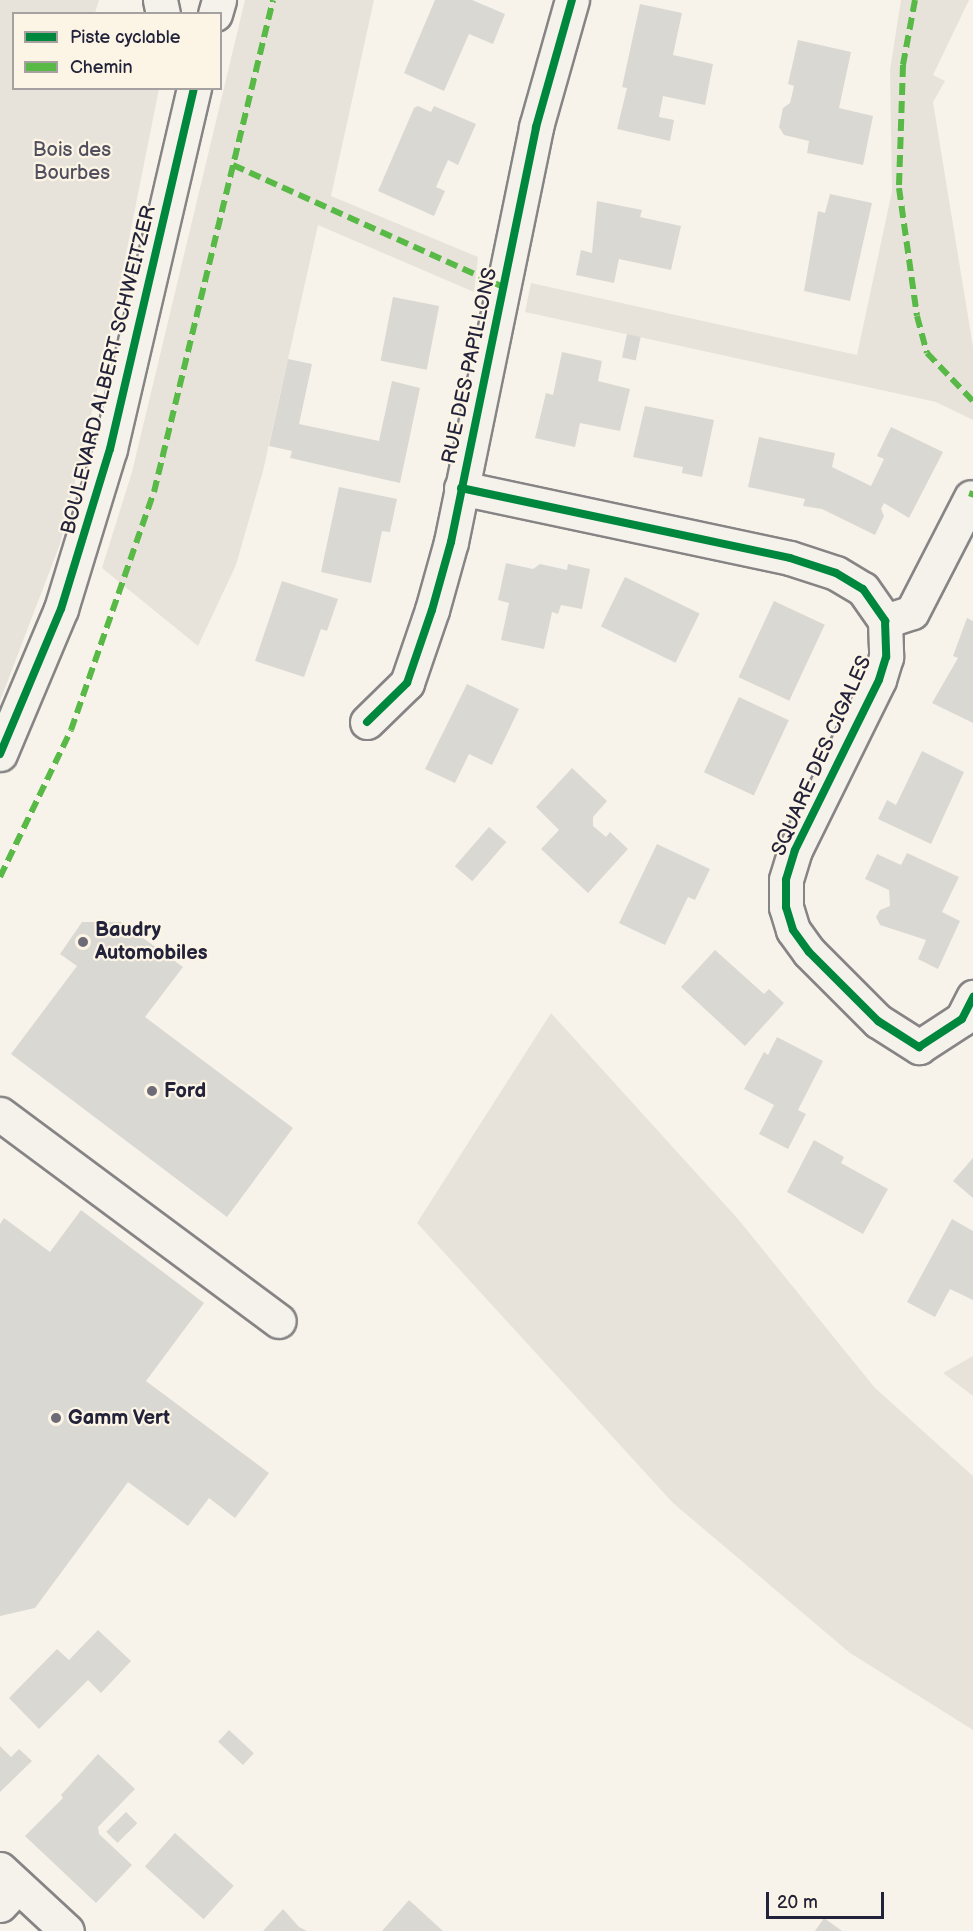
<!DOCTYPE html>
<style>
body{margin:0}
#map{position:relative;width:973px;height:1931px;overflow:hidden;background:#f7f3ea;font-family:"Balsamiq Sans",sans-serif}
div>[style]{position:absolute}
[style*='--x']{left:calc(var(--x)*1px);top:calc(var(--y)*1px);width:calc(var(--w)*1px);rotate:calc(var(--a)*1deg)}
.green>*{inset:0;background:#e8e3da}
.building>*{inset:0;background:#dad8d2;transform-origin:0 0}
.roads{filter:drop-shadow(2px 0 #868485) drop-shadow(-2px 0 #868485) drop-shadow(0 2px #868485) drop-shadow(0 -2px #868485)}
.minor>*{height:33px;margin:-16.5px;padding:0 16.5px;transform-origin:16.5px;border-radius:16.5px;background:#f5f2ec}
.major>*{height:33px;margin:-16.5px;padding:0 16.5px;transform-origin:16.5px;border-radius:16.5px;background:#f5f2ec}
.quiet>*{height:6px;margin-top:-3px;transform-origin:0;background:repeating-linear-gradient(90deg,#58b947 0 12px,transparent 0 18px)}
.cycleway>*{height:8px;margin:-4px;padding:0 4px;transform-origin:4px;border-radius:4px;background:#00873e}
.dots>*{width:16px;height:16px;translate:-50% -50%;box-sizing:border-box;border:3px solid #fcf5e5;border-radius:50%}
span{translate:-50% -50%;white-space:nowrap;text-align:center;line-height:1.15;-webkit-text-stroke:4.5px #fcf5e5;paint-order:stroke}
.park-label{font-size:20px;color:#504f5f}
.street-label{font-size:20px;color:#22223b}
.poi-label{font-size:20px;color:#22223b;font-weight:700}
.left{translate:0 -50%;text-align:left}
.legend{position:absolute;left:12px;top:12px;width:210px;height:78px;box-sizing:border-box;background:#fcf5e5;border:2px solid #a5a1a1;margin:0;padding:8px 10px;list-style:none;font-size:18px;color:#22223b}
.legend li{display:flex;align-items:center;gap:12px;height:30px}
.legend b{width:30px;border:2px solid #a5a1a1}
.scale{position:absolute;left:766px;top:1892px;width:118px;height:27px;box-sizing:border-box;border:3px solid #22223b;border-top:0;padding-left:8px;font-size:18px;line-height:21px;white-space:nowrap;color:#22223b;-webkit-text-stroke:4px #fcf5e5;paint-order:stroke}
</style>
<div id="map">
<div class="green">
<i style="clip-path:polygon(0 0,99px 0,95px 13px,14px 14px,14px 88px,159px 89px,107px 349px,60px 544px,0 701px)"></i>
<i style="clip-path:polygon(245px 0,374px 0,331px 196px,478px 257px,474px 292px,318px 225px,263px 471px,236px 565px,198px 646px,102px 568px,132px 472px)"></i>
<i style="clip-path:polygon(901px 0,969px 0,933px 75px,945px 81px,933px 102px,973px 347px,973px 420px,936px 402px,525px 312px,531px 283px,857px 355px,892px 191px,890px 70px)"></i>
<i style="clip-path:polygon(551px 1013px,738px 1219px,875px 1388px,973px 1476px,973px 1730px,850px 1653px,673px 1503px,417px 1223px)"></i>
<i style="clip-path:polygon(973px 1356px,973px 1396px,943px 1373px)"></i>
</div>
<div class="building">
<i style="clip-path:polygon(435px 0,472px 0,505px 14px,493px 44px,469px 34px,444px 91px,404px 73px)"></i>
<i style="clip-path:polygon(640px 4px,682px 13px,673px 55px,713px 64px,705px 105px,663px 96px,659px 117px,674px 120px,670px 141px,617px 129px,627px 88px,622px 87px)"></i>
<i style="clip-path:polygon(798px 40px,851px 52px,839px 108px,873px 116px,863px 165px,807px 153px,809px 141px,784px 135px,779px 127px,783px 108px,790px 103px,794px 86px,788px 84px)"></i>
<i style="clip-path:polygon(418px 106px,431px 112px,434px 106px,476px 124px,458px 165px,448px 160px,436px 187px,445px 191px,434px 216px,378px 191px,414px 108px)"></i>
<i style="clip-path:polygon(830px 194px,872px 203px,850px 301px,804px 291px,818px 211px,825px 213px)"></i>
<i style="clip-path:polygon(597px 201px,642px 210px,640px 217px,681px 226px,671px 270px,619px 259px,614px 283px,576px 275px,581px 250px,592px 253px)"></i>
<i style="left:393px;top:297px;width:47px;height:65px;rotate:11deg"></i>
<i style="left:627px;top:334px;width:14px;height:24px;rotate:12deg"></i>
<i style="clip-path:polygon(562px 352px,602px 361px,598px 381px,630px 389px,620px 431px,580px 423px,575px 447px,535px 438px,546px 393px,553px 395px)"></i>
<i style="clip-path:polygon(288px 359px,312px 364px,299px 424px,379px 441px,392px 381px,420px 388px,400px 483px,290px 458px,292px 451px,269px 446px)"></i>
<i style="clip-path:polygon(645px 406px,714px 420px,702px 477px,682px 473px,683px 467px,633px 457px)"></i>
<i style="clip-path:polygon(891px 427px,943px 452px,909px 518px,884px 503px,881px 509px,884px 516px,875px 535px,822px 509px,803px 506px,805px 499px,748px 487px,759px 437px,835px 453px,832px 467px,871px 486px,884px 459px,877px 456px)"></i>
<i style="clip-path:polygon(339px 487px,397px 499px,390px 532px,382px 531px,371px 583px,321px 572px)"></i>
<i style="clip-path:polygon(506px 563px,533px 569px,540px 564px,567px 570px,568px 564px,590px 569px,582px 609px,561px 605px,558px 614px,552px 612px,544px 649px,501px 640px,509px 603px,498px 600px)"></i>
<i style="left:625px;top:577px;width:83px;height:55px;rotate:26deg"></i>
<i style="clip-path:polygon(282px 581px,338px 599px,327px 631px,321px 629px,304px 677px,255px 661px)"></i>
<i style="left:774px;top:601px;width:56px;height:84px;rotate:25deg"></i>
<i style="clip-path:polygon(967px 618px,973px 621px,973px 723px,932px 703px,958px 658px,953px 656px)"></i>
<i style="clip-path:polygon(467px 684px,519px 709px,492px 765px,469px 754px,455px 783px,425px 769px)"></i>
<i style="left:739px;top:697px;width:55px;height:83px;rotate:25deg"></i>
<i style="clip-path:polygon(922px 751px,964px 772px,931px 844px,878px 819px,887px 800px,896px 805px)"></i>
<i style="clip-path:polygon(572px 768px,607px 801px,593px 817px,593px 826px,606px 837px,610px 832px,628px 849px,588px 893px,541px 849px,559px 830px,536px 807px)"></i>
<i style="left:489px;top:827px;width:23px;height:52px;rotate:41deg"></i>
<i style="clip-path:polygon(657px 844px,710px 869px,695px 900px,688px 897px,665px 945px,619px 923px)"></i>
<i style="clip-path:polygon(907px 853px,959px 877px,942px 912px,960px 921px,938px 969px,918px 959px,926px 940px,880px 925px,876px 917px,880px 910px,890px 906px,889px 890px,865px 879px,877px 854px,901px 865px)"></i>
<i style="clip-path:polygon(82px 922px,121px 922px,183px 967px,145px 1017px,293px 1128px,227px 1217px,11px 1054px,77px 966px,60px 954px)"></i>
<i style="clip-path:polygon(715px 950px,764px 994px,769px 989px,784px 1003px,745px 1046px,681px 987px)"></i>
<i style="clip-path:polygon(777px 1037px,823px 1061px,798px 1110px,806px 1114px,788px 1149px,759px 1134px,774px 1105px,744px 1089px,764px 1052px,768px 1055px)"></i>
<i style="clip-path:polygon(814px 1140px,844px 1157px,841px 1163px,888px 1189px,863px 1234px,787px 1192px)"></i>
<i style="clip-path:polygon(973px 1158px,973px 1198px,953px 1181px)"></i>
<i style="clip-path:polygon(81px 1210px,204px 1303px,146px 1381px,269px 1473px,235px 1518px,209px 1498px,188px 1526px,128px 1482px,35px 1608px,0 1616px,0 1224px,4px 1218px,50px 1252px)"></i>
<i style="clip-path:polygon(952px 1219px,973px 1231px,973px 1300px,950px 1289px,935px 1317px,907px 1302px)"></i>
<i style="clip-path:polygon(98px 1630px,131px 1661px,101px 1693px,88px 1680px,39px 1729px,9px 1698px,57px 1649px,69px 1660px)"></i>
<i style="left:229px;top:1730px;width:34px;height:16px;rotate:43deg"></i>
<i style="clip-path:polygon(0 1746px,11px 1757px,19px 1749px,32px 1761px,0 1792px)"></i>
<i style="clip-path:polygon(98px 1754px,135px 1789px,98px 1827px,99px 1834px,132px 1865px,96px 1903px,25px 1836px,63px 1798px,61px 1795px)"></i>
<i style="left:126px;top:1812px;width:16px;height:28px;rotate:45deg"></i>
<i style="left:175px;top:1833px;width:79px;height:45px;rotate:42deg"></i>
<i style="clip-path:polygon(409px 1900px,443px 1931px,382px 1931px)"></i>
<i style="clip-path:polygon(283px 1909px,299px 1927px,307px 1931px,263px 1931px)"></i>
<i style="clip-path:polygon(824px 1918px,842px 1931px,815px 1931px)"></i>
</div>
<div class="roads">
<div class="minor">
<i style="--x:160;--y:0;--w:14;--a:78"></i>
<i style="--x:461;--y:488;--w:336;--a:12"></i>
<i style="--x:790;--y:558;--w:48;--a:18.1"></i>
<i style="--x:836;--y:573;--w:31;--a:31"></i>
<i style="--x:863;--y:589;--w:39;--a:55"></i>
<i style="--x:885;--y:621;--w:36;--a:88"></i>
<i style="--x:886;--y:657;--w:24;--a:107"></i>
<i style="--x:879;--y:680;--w:190;--a:116.3"></i>
<i style="--x:795;--y:850;--w:31;--a:107"></i>
<i style="--x:786;--y:880;--w:27;--a:90"></i>
<i style="--x:786;--y:907;--w:24;--a:73"></i>
<i style="--x:793;--y:930;--w:27;--a:54"></i>
<i style="--x:809;--y:952;--w:98;--a:45"></i>
<i style="--x:878;--y:1021;--w:49;--a:32.4"></i>
<i style="--x:919;--y:1047;--w:51;--a:-33.1"></i>
<i style="--x:962;--y:1019;--w:25;--a:-63"></i>
<i style="--x:885;--y:621;--w:28;--a:-18"></i>
<i style="--x:912;--y:612;--w:129;--a:-62.8"></i>
<i style="--x:367;--y:722;--w:56;--a:-44.3"></i>
<i style="--x:407;--y:683;--w:77;--a:-71.1"></i>
<i style="--x:432;--y:610;--w:71;--a:-74.4"></i>
<i style="--x:451;--y:542;--w:424;--a:-78.4"></i>
<i style="--x:536;--y:127;--w:132;--a:-74.2"></i>
<i style="--x:0;--y:1114;--w:347;--a:36.6"></i>
<i style="--x:0;--y:1905;--w:26;--a:-47"></i>
</div>
<div class="major">
<i style="--x:215;--y:14;--w:15;--a:-74"></i>
<i style="--x:0;--y:754;--w:157;--a:-67.2"></i>
<i style="--x:61;--y:609;--w:167;--a:-73"></i>
<i style="--x:110;--y:449;--w:371;--a:-76.9"></i>
<i style="--x:0;--y:1869;--w:91;--a:42.8"></i>
</div>
</div>
<div class="quiet">
<i style="--x:915;--y:0;--w:66;--a:100.5"></i>
<i style="--x:903;--y:65;--w:123;--a:91.9"></i>
<i style="--x:899;--y:188;--w:129;--a:82"></i>
<i style="--x:917;--y:316;--w:38;--a:75"></i>
<i style="--x:927;--y:353;--w:66;--a:46.2"></i>
<i style="--x:233;--y:165;--w:296;--a:24.3"></i>
<i style="--x:971;--y:497;--w:6;--a:-72"></i>
<i style="--x:0;--y:877;--w:163;--a:-64.2"></i>
<i style="--x:71;--y:730;--w:252;--a:-70.8"></i>
<i style="--x:154;--y:492;--w:506;--a:-76.4"></i>
</div>
<div class="cycleway">
<i style="--x:461;--y:488;--w:336;--a:12"></i>
<i style="--x:790;--y:558;--w:48;--a:18.1"></i>
<i style="--x:836;--y:573;--w:31;--a:31"></i>
<i style="--x:863;--y:589;--w:39;--a:55"></i>
<i style="--x:885;--y:621;--w:36;--a:88"></i>
<i style="--x:886;--y:657;--w:24;--a:107"></i>
<i style="--x:879;--y:680;--w:190;--a:116.3"></i>
<i style="--x:795;--y:850;--w:31;--a:107"></i>
<i style="--x:786;--y:880;--w:27;--a:90"></i>
<i style="--x:786;--y:907;--w:24;--a:73"></i>
<i style="--x:793;--y:930;--w:27;--a:54"></i>
<i style="--x:809;--y:952;--w:98;--a:45"></i>
<i style="--x:878;--y:1021;--w:49;--a:32.4"></i>
<i style="--x:919;--y:1047;--w:51;--a:-33.1"></i>
<i style="--x:962;--y:1019;--w:25;--a:-63"></i>
<i style="--x:367;--y:722;--w:56;--a:-44.3"></i>
<i style="--x:407;--y:683;--w:77;--a:-71.1"></i>
<i style="--x:432;--y:610;--w:71;--a:-74.4"></i>
<i style="--x:451;--y:542;--w:424;--a:-78.4"></i>
<i style="--x:536;--y:127;--w:132;--a:-74.2"></i>
<i style="--x:0;--y:754;--w:157;--a:-67.2"></i>
<i style="--x:61;--y:609;--w:167;--a:-73"></i>
<i style="--x:110;--y:449;--w:371;--a:-76.9"></i>
</div>
<div class="dots">
<i style="left:83px;top:942px;background:#6d6b78"></i>
<i style="left:152px;top:1091px;background:#6d6b78"></i>
<i style="left:56px;top:1418px;background:#6d6b78"></i>
</div>
<div class="park-label">
<span style="left:72px;top:162px">Bois des<br>Bourbes</span>
</div>
<div class="street-label">
<span style="left:470px;top:366px;rotate:-78deg">RUE DES PAPILLONS</span>
<span style="left:109px;top:370px;rotate:-76deg">BOULEVARD ALBERT SCHWEITZER</span>
<span style="left:822px;top:756px;rotate:-66deg">SQUARE DES CIGALES</span>
</div>
<div class="poi-label">
<span class="left" style="left:95px;top:942px">Baudry<br>Automobiles</span>
<span class="left" style="left:164px;top:1091px">Ford</span>
<span class="left" style="left:68px;top:1418px">Gamm Vert</span>
</div>
<ul class="legend">
<li><b style="height:8px;background:#00873e"></b>Piste cyclable</li>
<li><b style="height:8px;background:#58b947"></b>Chemin</li>
</ul>
<div class="scale">20 m</div>
</div>
